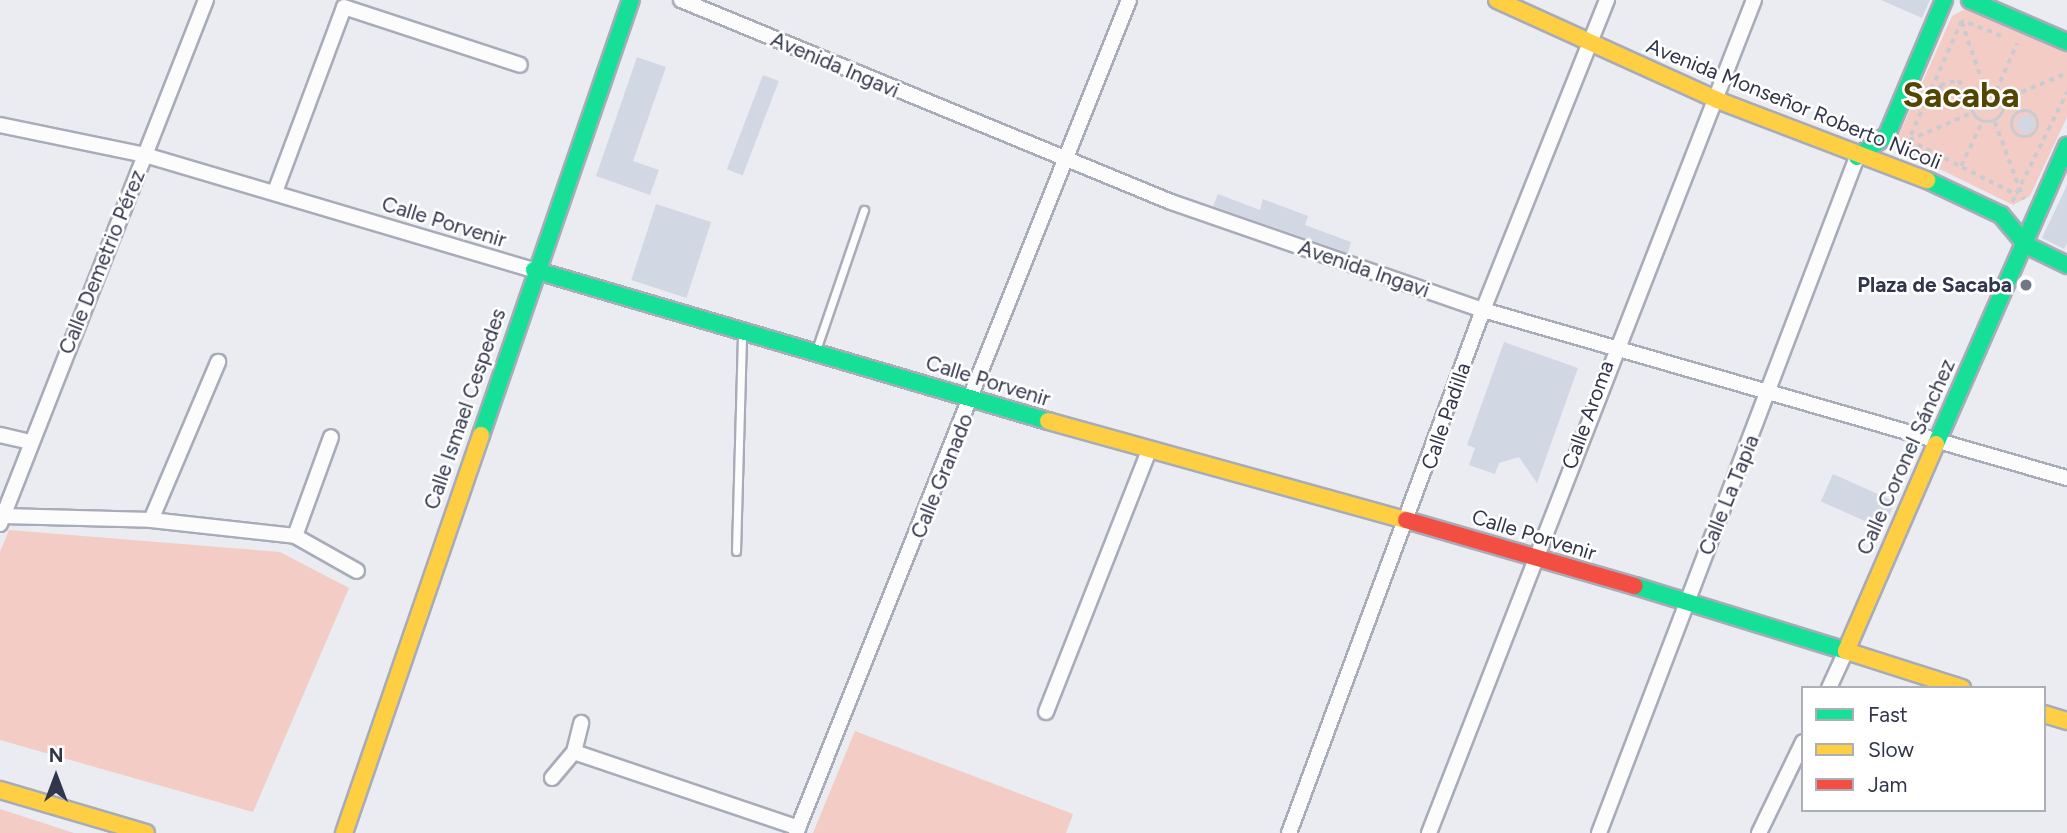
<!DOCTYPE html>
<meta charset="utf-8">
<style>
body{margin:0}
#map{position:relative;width:2067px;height:833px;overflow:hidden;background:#eaecf2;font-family:Figtree,sans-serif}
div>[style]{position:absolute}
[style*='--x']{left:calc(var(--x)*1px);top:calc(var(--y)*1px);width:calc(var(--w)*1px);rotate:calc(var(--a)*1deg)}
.green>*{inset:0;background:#f2ccc5}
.building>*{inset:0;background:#d1d8e4;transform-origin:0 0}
.round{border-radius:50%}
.path>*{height:3.5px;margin-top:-1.75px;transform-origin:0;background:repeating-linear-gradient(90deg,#cacbd1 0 5px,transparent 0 10px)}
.path>.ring{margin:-1.75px;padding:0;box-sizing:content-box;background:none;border:3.5px solid #cacbd1;border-radius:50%}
.roads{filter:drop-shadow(2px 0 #a8abb8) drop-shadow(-2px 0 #a8abb8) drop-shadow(0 2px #a8abb8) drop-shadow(0 -2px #a8abb8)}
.lane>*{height:7px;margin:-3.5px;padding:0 3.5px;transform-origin:3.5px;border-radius:3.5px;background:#fcfcfd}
.street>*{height:14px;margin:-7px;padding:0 7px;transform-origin:7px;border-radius:7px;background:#fcfcfd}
.fast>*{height:16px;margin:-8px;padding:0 8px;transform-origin:8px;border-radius:8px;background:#16e098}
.slow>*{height:16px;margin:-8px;padding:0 8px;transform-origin:8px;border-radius:8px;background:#ffcf43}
.jam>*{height:16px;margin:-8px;padding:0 8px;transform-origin:8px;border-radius:8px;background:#f24e42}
.dots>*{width:19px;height:19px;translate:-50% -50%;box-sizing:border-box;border:4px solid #fff;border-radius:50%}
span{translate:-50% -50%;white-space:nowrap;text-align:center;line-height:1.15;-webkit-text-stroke:5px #fff;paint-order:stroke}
.street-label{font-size:21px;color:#31364c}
.poi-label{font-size:21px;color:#31364c;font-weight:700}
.right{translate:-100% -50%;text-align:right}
.town-label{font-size:35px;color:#554502;font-weight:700}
.legend{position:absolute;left:1801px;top:686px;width:245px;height:126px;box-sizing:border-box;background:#fff;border:2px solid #adafb7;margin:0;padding:9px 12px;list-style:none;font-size:21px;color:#31364c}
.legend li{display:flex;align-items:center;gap:14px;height:35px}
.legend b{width:35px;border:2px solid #adafb7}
.north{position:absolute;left:21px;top:742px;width:70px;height:70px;-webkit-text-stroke:5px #fff;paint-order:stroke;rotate:0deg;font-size:19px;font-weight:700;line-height:28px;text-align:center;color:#31364c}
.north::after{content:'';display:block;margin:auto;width:24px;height:32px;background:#31364c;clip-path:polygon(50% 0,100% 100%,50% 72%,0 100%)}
</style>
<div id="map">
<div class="green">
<i style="clip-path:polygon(1965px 9px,2067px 51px,2067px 117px,2030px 196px,2013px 205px,1903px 151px,1898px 137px,1952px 16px)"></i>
<i style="clip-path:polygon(9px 530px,280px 552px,349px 588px,253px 812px,0 740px,0 552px)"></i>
<i style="clip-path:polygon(855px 731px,1073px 814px,1066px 833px,813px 833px)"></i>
<i style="clip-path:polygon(0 809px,74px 833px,0 833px)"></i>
</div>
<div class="building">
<i style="clip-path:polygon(1881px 0,1930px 0,1922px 18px)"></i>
<i style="clip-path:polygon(637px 57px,666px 67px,633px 161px,659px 170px,650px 195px,596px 176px)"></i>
<i style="left:763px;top:75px;width:17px;height:101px;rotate:21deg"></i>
<i class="round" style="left:2017px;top:115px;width:18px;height:18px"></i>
<i style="clip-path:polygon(2067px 185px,2067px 243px,2064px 249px,2042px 238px)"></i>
<i style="clip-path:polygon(1218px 194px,1260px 210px,1263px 199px,1308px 216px,1305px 225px,1351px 242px,1348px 253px,1213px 206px)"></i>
<i style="left:656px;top:204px;width:58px;height:80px;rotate:18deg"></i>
<i style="clip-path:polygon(1504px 342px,1578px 368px,1537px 483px,1519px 457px,1499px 463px,1495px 474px,1469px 465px,1475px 448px,1467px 445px)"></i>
<i style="left:1833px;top:474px;width:68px;height:30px;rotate:24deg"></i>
</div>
<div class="path">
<i style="--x:1962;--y:22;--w:71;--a:71.1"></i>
<i style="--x:2001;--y:36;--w:42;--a:-159"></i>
<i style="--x:1962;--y:21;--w:130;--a:114"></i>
<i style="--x:1909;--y:140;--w:121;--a:27"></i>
<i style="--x:1940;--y:85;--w:19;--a:69"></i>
<i style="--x:1947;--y:103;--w:20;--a:-20"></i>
<i style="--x:1940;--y:85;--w:20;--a:-15"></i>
<i style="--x:1959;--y:80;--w:17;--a:66"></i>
<i class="ring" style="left:1972px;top:90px;width:28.5px;height:28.5px"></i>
<i style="--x:1996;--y:91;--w:52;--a:-66.4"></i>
<i style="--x:2003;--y:100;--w:69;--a:-22.9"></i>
<i class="ring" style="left:2012px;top:111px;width:22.5px;height:22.5px"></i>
<i style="--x:1995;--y:122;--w:83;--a:69.6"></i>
<i style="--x:1905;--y:150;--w:11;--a:-68"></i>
<i style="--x:1909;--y:140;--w:71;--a:-23.3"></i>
<i style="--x:1961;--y:166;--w:49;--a:-64.5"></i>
<i style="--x:2012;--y:202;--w:123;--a:-63.4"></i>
</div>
<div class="roads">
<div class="lane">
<i style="--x:816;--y:350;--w:148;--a:-71.1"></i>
<i style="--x:736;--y:551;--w:219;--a:-88.4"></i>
</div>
<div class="street">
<i style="--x:681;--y:0;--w:530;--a:22.4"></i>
<i style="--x:1171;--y:202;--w:330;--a:19.1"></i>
<i style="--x:1483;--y:310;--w:608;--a:16.05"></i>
<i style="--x:0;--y:125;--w:148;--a:11.7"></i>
<i style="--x:145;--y:155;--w:406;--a:16.5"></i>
<i style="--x:275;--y:192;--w:197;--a:-69.5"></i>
<i style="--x:344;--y:7;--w:185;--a:18.2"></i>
<i style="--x:0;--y:435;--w:32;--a:13"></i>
<i style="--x:3;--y:516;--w:148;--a:1.5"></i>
<i style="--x:151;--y:520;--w:145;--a:6.3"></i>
<i style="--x:295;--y:536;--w:71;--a:29.4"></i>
<i style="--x:151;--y:520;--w:172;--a:-67"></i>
<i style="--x:0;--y:524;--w:563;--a:-68.54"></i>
<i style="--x:295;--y:536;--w:105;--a:-70"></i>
<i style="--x:1829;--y:688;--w:41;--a:-65.3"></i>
<i style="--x:1046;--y:712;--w:281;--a:-68.5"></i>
<i style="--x:574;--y:752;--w:237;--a:18.7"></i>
<i style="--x:552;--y:778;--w:34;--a:-50"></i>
<i style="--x:574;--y:752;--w:30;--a:-76"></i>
<i style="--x:796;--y:833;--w:897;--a:-68.21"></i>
<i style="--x:1289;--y:833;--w:558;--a:-69.65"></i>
<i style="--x:1483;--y:310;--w:334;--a:-68.2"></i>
<i style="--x:1429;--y:833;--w:894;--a:-68.69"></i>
<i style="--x:1599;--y:833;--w:724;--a:-69.11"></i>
<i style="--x:1759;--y:833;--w:101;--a:-64.2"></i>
</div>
<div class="fast">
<i style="--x:1970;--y:0;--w:106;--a:23.4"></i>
<i style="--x:1857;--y:157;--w:37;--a:-36"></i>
<i style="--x:1887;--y:135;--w:147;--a:-67.1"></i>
<i style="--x:1927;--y:180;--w:82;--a:25.3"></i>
<i style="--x:2001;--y:215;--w:39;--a:50"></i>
<i style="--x:2026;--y:245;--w:46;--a:26"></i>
<i style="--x:534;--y:270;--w:536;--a:16.37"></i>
<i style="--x:481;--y:435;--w:460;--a:-71"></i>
<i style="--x:1936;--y:444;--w:326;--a:-66.3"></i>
<i style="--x:1635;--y:586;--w:221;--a:17.1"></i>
</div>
<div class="slow">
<i style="--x:1497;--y:0;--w:242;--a:24.4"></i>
<i style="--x:1717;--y:100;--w:225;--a:20.9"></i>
<i style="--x:1048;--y:421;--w:371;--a:15.5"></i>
<i style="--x:1936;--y:444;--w:226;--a:113.5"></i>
<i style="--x:1846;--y:651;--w:122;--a:17.7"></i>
<i style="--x:2044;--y:714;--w:24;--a:17"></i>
<i style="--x:0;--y:790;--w:152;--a:16.4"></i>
<i style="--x:344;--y:833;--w:421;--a:-71"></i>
</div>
<div class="jam">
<i style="--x:1406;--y:520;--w:238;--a:16.1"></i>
</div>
</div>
<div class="dots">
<i style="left:2026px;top:285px;background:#727686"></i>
</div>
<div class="street-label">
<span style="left:835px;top:65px;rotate:23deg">Avenida Ingavi</span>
<span style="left:1794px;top:104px;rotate:22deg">Avenida Monseñor Roberto Nicoli</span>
<span style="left:444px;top:222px;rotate:17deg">Calle Porvenir</span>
<span style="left:102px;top:262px;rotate:-68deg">Calle Demetrio Pérez</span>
<span style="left:1364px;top:269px;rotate:19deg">Avenida Ingavi</span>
<span style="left:988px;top:381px;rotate:17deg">Calle Porvenir</span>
<span style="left:465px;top:409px;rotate:-71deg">Calle Ismael Cespedes</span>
<span style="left:1588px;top:415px;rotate:-70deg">Calle Aroma</span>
<span style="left:1446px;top:416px;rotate:-71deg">Calle Padilla</span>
<span style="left:1906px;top:457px;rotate:-66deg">Calle Coronel Sánchez</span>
<span style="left:942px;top:476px;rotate:-68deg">Calle Granado</span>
<span style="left:1729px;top:495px;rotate:-68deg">Calle La Tapia</span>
<span style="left:1534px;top:535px;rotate:17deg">Calle Porvenir</span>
</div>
<div class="poi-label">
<span class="right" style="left:2012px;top:285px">Plaza de Sacaba</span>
</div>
<div class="town-label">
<span style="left:1961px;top:95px">Sacaba</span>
</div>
<ul class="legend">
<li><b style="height:9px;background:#16e098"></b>Fast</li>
<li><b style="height:9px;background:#ffcf43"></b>Slow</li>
<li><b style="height:9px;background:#f24e42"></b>Jam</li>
</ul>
<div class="north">N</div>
</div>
